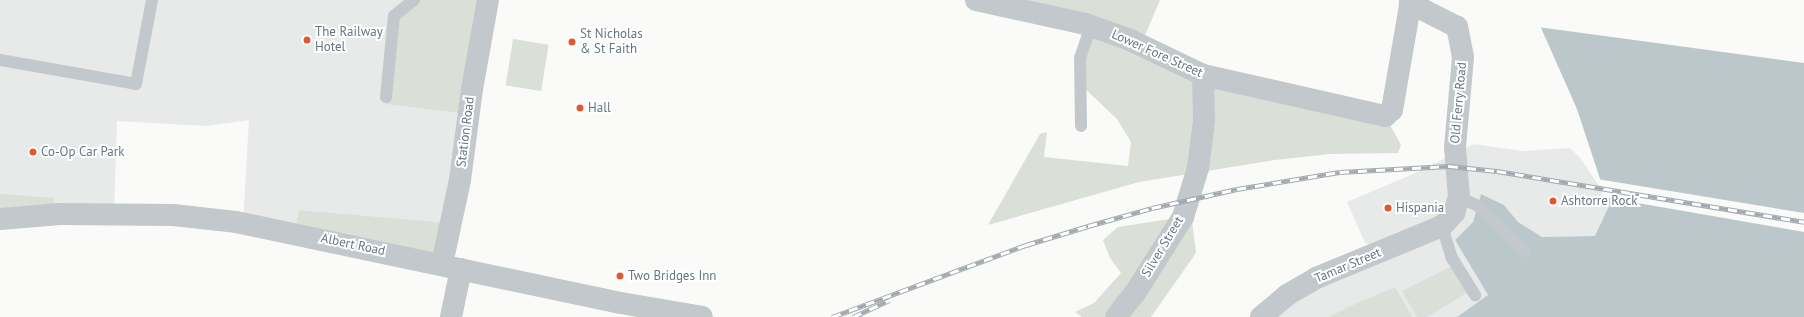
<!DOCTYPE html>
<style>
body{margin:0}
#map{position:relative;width:1804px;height:317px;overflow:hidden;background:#fafaf8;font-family:"PT Sans",sans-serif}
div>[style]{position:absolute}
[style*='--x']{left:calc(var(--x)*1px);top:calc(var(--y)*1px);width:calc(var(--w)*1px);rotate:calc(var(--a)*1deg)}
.built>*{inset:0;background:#e8e9e9}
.green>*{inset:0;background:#dadfd7;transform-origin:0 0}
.water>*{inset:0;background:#bbc7cb}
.pier>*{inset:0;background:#fafaf8}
.lane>*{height:12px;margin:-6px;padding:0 6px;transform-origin:6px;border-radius:6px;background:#c3c8cc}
.street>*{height:22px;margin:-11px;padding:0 11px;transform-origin:11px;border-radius:11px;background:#c3c8cc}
.rail>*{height:4.5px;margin-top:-2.25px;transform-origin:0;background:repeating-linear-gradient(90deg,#fff 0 9px,#a2aab0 0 18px);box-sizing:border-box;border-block:1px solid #a2aab0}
.dots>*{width:11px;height:11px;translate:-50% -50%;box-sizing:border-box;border:2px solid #fff;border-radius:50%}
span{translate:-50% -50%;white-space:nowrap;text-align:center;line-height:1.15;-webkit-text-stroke:4px #fff;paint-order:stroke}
.poi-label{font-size:13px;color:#657683}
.left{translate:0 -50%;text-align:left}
.street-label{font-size:13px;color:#657683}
</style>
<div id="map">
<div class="built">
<i style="clip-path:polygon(0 0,488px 0,452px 223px,299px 210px,294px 233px,243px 223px,249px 120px,206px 126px,117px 121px,114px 215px,0 219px)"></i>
<i style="clip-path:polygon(1474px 144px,1522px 151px,1570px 148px,1581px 159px,1605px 195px,1609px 206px,1596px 236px,1542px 237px,1518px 222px,1504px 205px,1481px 194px,1473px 222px,1455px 240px,1488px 295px,1457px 317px,1261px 317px,1376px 253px,1364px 241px,1347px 202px,1413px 174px)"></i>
</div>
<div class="green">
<i style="clip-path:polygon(414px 0,477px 0,469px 114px,386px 104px,394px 16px)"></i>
<i style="clip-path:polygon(976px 0,1160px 0,1141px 45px,1203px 75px,1385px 116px,1401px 145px,1398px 153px,1330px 154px,1275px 160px,1139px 182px,988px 225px,1040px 134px,1047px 132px,1044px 157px,1128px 166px,1131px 142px,1117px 119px,1080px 84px,1091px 26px)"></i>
<i style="left:513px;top:39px;width:36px;height:47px;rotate:9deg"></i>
<i style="clip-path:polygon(0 194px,54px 198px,54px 215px,0 219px)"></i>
<i style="clip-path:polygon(1189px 197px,1196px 253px,1151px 317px,1082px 317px,1075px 312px,1094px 303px,1121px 273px,1110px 258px,1103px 240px,1118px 227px,1183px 217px)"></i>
<i style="clip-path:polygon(299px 210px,452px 223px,442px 264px,294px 233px)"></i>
<i style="clip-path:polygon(1452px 266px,1468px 292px,1427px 317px,1417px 317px,1402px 291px)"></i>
<i style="clip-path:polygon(1395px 287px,1412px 317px,1329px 317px,1353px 305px)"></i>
</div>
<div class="water">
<i style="clip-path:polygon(1532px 0,1804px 0,1804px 317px,1457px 317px,1488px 295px,1455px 240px,1473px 222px,1481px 194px,1504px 205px,1518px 222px,1542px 237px,1595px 236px,1609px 206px,1577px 109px,1542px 30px)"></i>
</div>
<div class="pier">
<i style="clip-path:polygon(1530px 0,1804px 0,1804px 63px,1538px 27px)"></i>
<i style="clip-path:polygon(1597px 179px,1804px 213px,1804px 232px,1603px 197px)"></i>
</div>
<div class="lane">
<i style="--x:0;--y:60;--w:138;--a:10"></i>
<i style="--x:136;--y:84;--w:86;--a:-79.2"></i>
<i style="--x:386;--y:97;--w:81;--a:-84.4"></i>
<i style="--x:394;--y:16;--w:26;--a:-39"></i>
<i style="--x:1081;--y:126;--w:68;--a:-90.8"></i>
<i style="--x:1080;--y:58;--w:34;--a:-71"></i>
<i style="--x:1459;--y:197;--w:21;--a:25"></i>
<i style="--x:1478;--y:206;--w:66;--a:43.8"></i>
<i style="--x:1442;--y:226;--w:34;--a:73"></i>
<i style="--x:1452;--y:258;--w:44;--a:58.1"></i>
</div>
<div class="street">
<i style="--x:976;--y:0;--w:112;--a:12.4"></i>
<i style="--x:1085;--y:24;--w:46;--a:19.2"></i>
<i style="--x:1128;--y:39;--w:83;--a:25.6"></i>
<i style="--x:1203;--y:75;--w:187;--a:12.7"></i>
<i style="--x:1385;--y:116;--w:9;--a:-41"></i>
<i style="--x:1392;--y:110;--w:112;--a:-80.2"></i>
<i style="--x:0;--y:219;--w:60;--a:-4.8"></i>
<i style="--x:60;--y:214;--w:113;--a:0.5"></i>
<i style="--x:173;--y:215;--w:63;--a:6.3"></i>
<i style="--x:236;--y:222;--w:393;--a:11.9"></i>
<i style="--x:621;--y:303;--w:82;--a:9.8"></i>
<i style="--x:442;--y:264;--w:86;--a:-77.9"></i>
<i style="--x:460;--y:180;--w:92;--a:-82.5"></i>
<i style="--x:472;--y:89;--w:90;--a:-79.8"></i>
<i style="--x:451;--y:317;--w:49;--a:-78.2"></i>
<i style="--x:1116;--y:317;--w:31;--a:-52"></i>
<i style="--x:1135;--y:293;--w:90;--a:-57.7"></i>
<i style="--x:1183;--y:217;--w:51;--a:-73"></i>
<i style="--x:1198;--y:168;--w:47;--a:-82.7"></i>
<i style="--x:1204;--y:121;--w:46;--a:-91.2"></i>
<i style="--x:1261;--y:317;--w:34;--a:-40"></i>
<i style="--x:1287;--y:295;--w:34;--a:-30"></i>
<i style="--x:1316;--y:278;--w:136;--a:-22.4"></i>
<i style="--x:1442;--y:226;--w:18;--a:-47"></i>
<i style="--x:1454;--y:213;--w:17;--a:-73"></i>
<i style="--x:1459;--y:197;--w:50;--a:-94.6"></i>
<i style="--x:1455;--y:147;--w:90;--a:-84.9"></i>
<i style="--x:1463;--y:57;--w:31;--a:-101"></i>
<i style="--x:1457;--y:27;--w:53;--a:-152.9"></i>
</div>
<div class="rail">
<i style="--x:832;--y:317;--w:207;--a:-20.4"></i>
<i style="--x:1026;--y:245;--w:65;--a:-17"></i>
<i style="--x:1088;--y:226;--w:66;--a:-15.7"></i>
<i style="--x:1152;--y:208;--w:87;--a:-12.6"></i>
<i style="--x:1237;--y:189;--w:104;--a:-9.4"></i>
<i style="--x:1340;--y:172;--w:109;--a:-3.2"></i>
<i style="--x:1449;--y:166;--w:48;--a:5.9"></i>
<i style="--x:1497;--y:171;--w:311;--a:9.4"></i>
<i style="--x:853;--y:317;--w:40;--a:-25"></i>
</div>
<div class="dots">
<i style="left:307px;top:40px;background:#e4572e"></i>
<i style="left:572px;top:42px;background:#e4572e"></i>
<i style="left:580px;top:108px;background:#e4572e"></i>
<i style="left:33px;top:152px;background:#e4572e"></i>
<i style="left:1553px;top:201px;background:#e4572e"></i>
<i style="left:1388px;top:208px;background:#e4572e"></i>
<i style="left:620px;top:276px;background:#e4572e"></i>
</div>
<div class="poi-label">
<span class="left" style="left:315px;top:40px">The Railway<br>Hotel</span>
<span class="left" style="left:580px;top:42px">St Nicholas<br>&amp; St Faith</span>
<span class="left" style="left:588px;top:108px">Hall</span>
<span class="left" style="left:41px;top:152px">Co-Op Car Park</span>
<span class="left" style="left:1561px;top:201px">Ashtorre Rock</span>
<span class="left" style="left:1396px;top:208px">Hispania</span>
<span class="left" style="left:628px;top:276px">Two Bridges Inn</span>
</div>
<div class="street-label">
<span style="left:1157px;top:54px;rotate:24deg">Lower Fore Street</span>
<span style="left:1459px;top:103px;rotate:-85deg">Old Ferry Road</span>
<span style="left:466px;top:132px;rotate:-83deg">Station Road</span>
<span style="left:353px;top:245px;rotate:12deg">Albert Road</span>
<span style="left:1163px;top:247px;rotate:-59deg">Silver Street</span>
<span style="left:1348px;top:266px;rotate:-23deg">Tamar Street</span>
</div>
</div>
